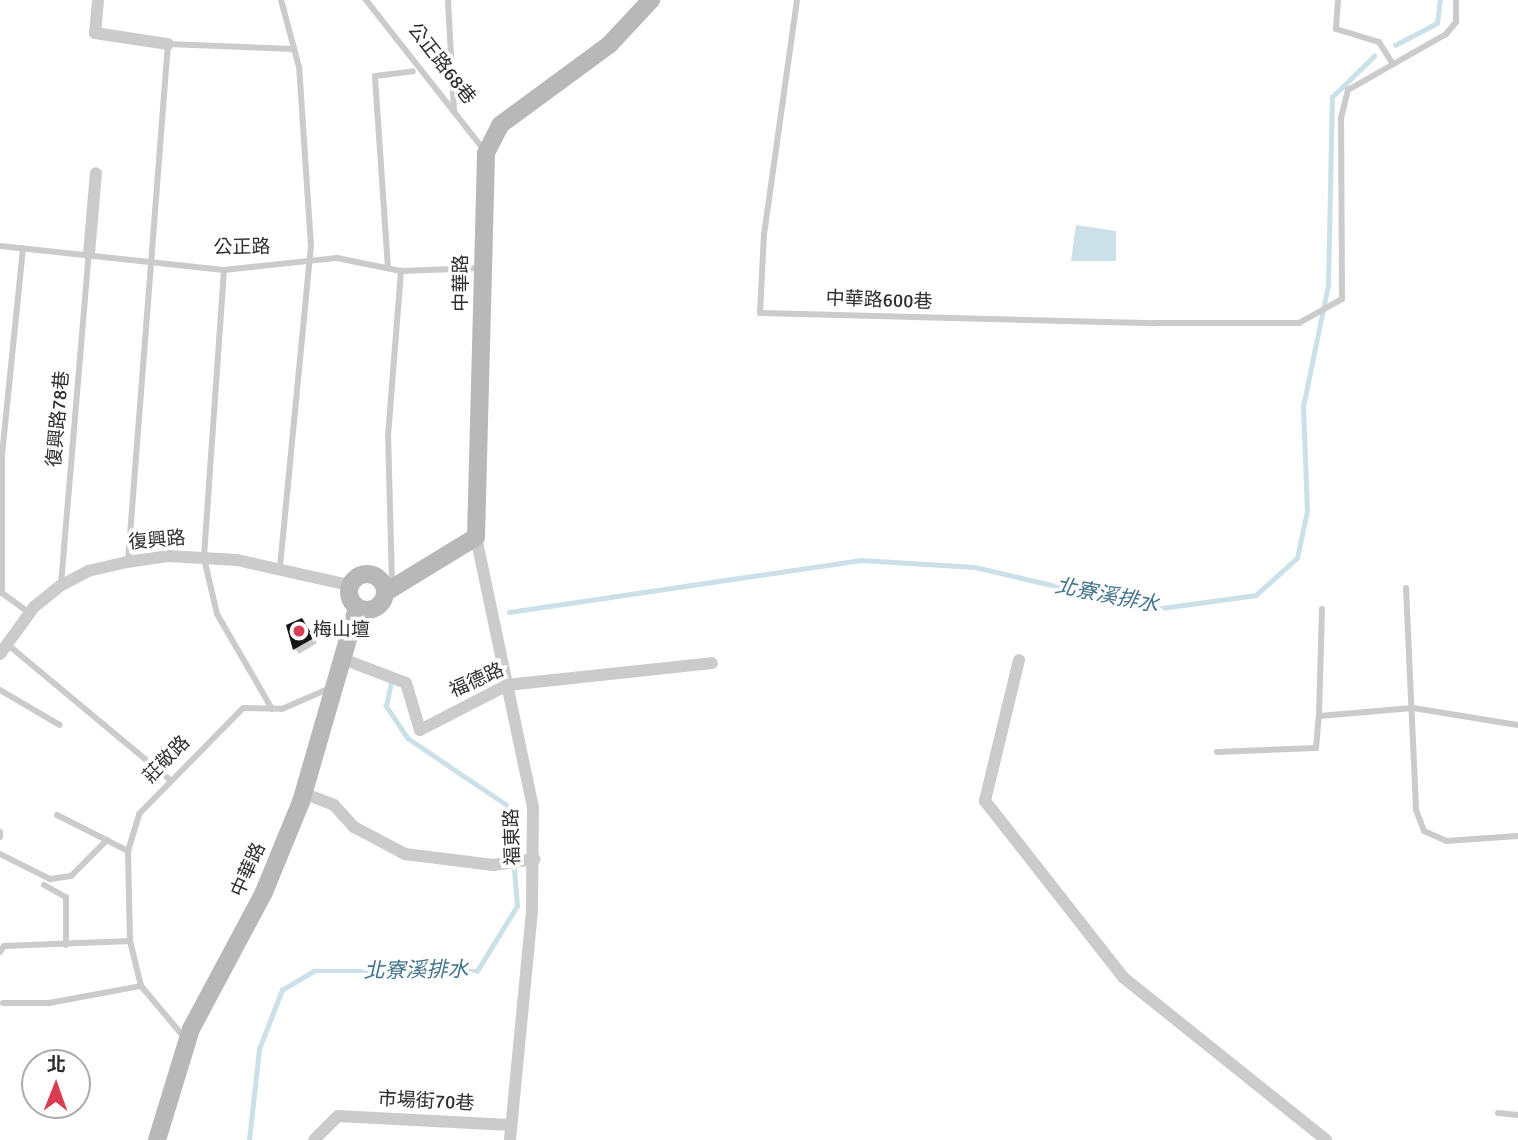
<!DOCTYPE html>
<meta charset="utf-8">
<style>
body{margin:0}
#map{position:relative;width:1518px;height:1140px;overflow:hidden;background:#fff;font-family:Signika,"Noto Sans TC",sans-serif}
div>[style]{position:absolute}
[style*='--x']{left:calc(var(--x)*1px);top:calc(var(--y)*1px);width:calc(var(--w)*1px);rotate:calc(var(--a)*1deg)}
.water>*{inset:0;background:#cbe0e9}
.shadow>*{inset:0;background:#0003}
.stream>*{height:4.5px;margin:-2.25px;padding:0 2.25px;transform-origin:2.25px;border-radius:2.25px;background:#cbe0e9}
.building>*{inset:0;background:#151515}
.lane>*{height:6px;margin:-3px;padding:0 3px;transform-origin:3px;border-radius:3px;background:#cbcbcb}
.street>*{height:12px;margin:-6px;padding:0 6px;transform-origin:6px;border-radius:6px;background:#cbcbcb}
.secondary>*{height:18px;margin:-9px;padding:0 9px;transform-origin:9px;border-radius:9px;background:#b8b8b8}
.secondary>.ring{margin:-9px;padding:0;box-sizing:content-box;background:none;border:18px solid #b8b8b8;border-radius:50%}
.dots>*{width:19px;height:19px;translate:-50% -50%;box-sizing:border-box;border:4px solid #fff;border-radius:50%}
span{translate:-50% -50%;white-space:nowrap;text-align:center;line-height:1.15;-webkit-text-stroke:7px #fff;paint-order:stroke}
.street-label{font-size:19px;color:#2e2e2e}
.poi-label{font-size:19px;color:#2e2e2e}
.left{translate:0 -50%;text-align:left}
.water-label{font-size:21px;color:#42748b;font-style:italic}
.north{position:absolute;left:21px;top:1049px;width:70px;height:70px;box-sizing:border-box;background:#fff;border:2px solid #ababab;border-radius:50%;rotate:1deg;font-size:19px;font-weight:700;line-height:28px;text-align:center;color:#2e2e2e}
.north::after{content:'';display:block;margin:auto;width:24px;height:32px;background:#d93d54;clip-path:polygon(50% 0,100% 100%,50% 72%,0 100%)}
</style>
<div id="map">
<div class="water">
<i style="clip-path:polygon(1076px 225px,1116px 231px,1116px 261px,1071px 261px)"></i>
</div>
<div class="shadow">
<i style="clip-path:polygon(301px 620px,317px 643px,299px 654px,295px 649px)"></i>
</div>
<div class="stream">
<i style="--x:1395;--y:45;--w:47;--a:-27.6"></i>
<i style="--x:1437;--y:23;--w:23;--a:-83"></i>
<i style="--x:509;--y:612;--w:356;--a:-8.4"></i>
<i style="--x:861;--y:560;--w:114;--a:3.5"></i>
<i style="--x:975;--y:567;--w:184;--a:13.2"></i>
<i style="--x:1154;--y:609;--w:103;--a:-7.8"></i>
<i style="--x:1256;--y:595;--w:55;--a:-42.1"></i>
<i style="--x:1297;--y:558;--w:48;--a:-78"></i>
<i style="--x:1307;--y:511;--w:104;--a:-92.2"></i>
<i style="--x:1303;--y:407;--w:125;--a:-78.4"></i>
<i style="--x:1328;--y:285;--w:188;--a:-88.8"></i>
<i style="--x:1332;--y:97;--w:59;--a:-44.3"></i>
<i style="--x:249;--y:1140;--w:92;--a:-83.7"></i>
<i style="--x:259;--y:1049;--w:63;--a:-68.7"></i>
<i style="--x:282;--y:990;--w:37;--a:-31"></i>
<i style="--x:314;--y:971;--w:163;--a:0"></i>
<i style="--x:477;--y:971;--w:76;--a:-58.4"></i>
<i style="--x:517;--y:906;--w:99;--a:-94.6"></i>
<i style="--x:509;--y:807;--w:122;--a:-146"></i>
<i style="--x:408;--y:739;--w:40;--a:-124"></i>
<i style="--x:386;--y:706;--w:24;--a:-78"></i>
</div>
<div class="building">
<i style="clip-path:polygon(302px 618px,314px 638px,293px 650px,286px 625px)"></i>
</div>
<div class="lane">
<i style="--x:366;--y:0;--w:191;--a:51.8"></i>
<i style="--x:448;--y:0;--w:112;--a:86.9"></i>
<i style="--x:797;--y:0;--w:236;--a:98"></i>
<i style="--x:764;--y:234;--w:79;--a:92.9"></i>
<i style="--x:760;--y:313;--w:395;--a:1.5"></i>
<i style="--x:1155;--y:323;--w:144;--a:0"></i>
<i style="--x:1299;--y:323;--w:49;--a:-29.2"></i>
<i style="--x:1342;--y:299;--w:181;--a:-90.3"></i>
<i style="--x:1341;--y:118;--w:29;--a:-76"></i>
<i style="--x:1348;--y:90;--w:113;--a:-29.7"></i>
<i style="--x:1446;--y:34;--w:16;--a:-50"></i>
<i style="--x:1456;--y:22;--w:22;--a:-90"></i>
<i style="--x:1338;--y:0;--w:29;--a:94"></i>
<i style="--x:1336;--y:29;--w:45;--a:16.8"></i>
<i style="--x:1379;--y:42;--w:25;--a:58"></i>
<i style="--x:0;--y:246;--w:225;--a:6.1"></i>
<i style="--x:224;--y:270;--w:114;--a:-6.1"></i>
<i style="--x:337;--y:258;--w:65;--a:11.5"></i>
<i style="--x:401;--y:271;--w:80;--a:-2.1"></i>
<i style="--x:23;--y:248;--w:209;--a:95.8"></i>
<i style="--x:2;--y:456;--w:137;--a:90"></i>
<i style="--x:2;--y:593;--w:34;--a:36"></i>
<i style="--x:388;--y:268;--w:192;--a:-93.9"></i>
<i style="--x:375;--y:76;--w:38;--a:-7"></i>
<i style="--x:224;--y:270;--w:289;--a:94"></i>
<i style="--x:204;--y:558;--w:57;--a:76.9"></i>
<i style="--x:217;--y:614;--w:110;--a:59.9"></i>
<i style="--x:128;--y:561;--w:519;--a:-85.58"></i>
<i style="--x:168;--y:44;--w:126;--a:2.3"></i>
<i style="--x:280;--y:567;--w:322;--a:-84.5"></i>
<i style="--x:311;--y:246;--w:179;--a:-93.8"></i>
<i style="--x:299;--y:67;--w:69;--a:-105"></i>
<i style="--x:61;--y:584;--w:331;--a:-85.2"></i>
<i style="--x:392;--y:584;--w:148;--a:-91.5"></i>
<i style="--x:388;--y:436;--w:166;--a:-85.5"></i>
<i style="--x:1406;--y:588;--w:222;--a:87.4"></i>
<i style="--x:1416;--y:810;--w:22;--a:69"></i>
<i style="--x:1424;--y:831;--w:24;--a:24"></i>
<i style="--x:1446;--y:841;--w:72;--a:-4"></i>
<i style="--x:7;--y:644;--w:211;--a:39.8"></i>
<i style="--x:0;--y:690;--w:69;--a:30.3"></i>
<i style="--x:1319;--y:716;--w:107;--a:-88.4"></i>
<i style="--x:1217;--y:752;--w:99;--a:-2.3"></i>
<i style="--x:1316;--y:748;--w:32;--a:-85"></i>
<i style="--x:1319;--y:716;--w:94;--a:-4.9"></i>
<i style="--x:1413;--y:708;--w:106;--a:9.2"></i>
<i style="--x:57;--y:815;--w:80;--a:26.9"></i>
<i style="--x:0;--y:832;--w:5;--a:90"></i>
<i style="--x:0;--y:854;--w:56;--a:26.6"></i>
<i style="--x:50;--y:879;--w:21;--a:-8"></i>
<i style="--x:71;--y:876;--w:51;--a:-45"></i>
<i style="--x:44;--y:885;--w:25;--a:29"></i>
<i style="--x:66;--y:897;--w:48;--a:90"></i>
<i style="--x:0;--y:952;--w:7;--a:-56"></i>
<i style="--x:4;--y:946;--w:126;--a:-2.3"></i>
<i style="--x:3;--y:1003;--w:46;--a:0"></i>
<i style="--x:49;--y:1003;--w:94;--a:-10.5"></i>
<i style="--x:184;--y:1037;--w:67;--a:-130.1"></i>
<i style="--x:141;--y:986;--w:46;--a:-103.7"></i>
<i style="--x:130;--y:941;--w:90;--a:-91.3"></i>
<i style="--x:128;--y:851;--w:39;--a:-73"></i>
<i style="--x:139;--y:814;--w:148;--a:-45.5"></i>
<i style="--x:243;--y:708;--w:39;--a:1"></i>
<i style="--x:282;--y:709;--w:52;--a:-23.6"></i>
<i style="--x:1498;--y:1113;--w:20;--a:6"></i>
</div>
<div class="street">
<i style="--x:98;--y:0;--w:33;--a:95"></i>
<i style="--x:95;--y:33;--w:74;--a:8.6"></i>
<i style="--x:89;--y:254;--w:81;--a:-85.1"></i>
<i style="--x:476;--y:537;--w:277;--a:78.1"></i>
<i style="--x:533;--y:808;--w:103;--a:90.6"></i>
<i style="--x:532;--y:911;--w:230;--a:95.5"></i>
<i style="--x:0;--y:654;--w:58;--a:-54.1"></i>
<i style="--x:34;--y:607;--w:33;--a:-39"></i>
<i style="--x:60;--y:586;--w:32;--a:-28"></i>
<i style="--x:88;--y:571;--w:40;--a:-13"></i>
<i style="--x:127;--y:562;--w:41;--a:-8.3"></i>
<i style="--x:168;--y:556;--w:69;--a:3.3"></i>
<i style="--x:237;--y:560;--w:115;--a:12.6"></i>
<i style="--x:343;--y:659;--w:67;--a:20.9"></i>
<i style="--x:406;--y:683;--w:49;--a:73.4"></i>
<i style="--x:420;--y:730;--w:98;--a:-27.3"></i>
<i style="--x:507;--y:685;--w:206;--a:-6.1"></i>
<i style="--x:1019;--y:660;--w:145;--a:103.6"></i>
<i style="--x:985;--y:801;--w:225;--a:51.9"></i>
<i style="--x:1124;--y:978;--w:259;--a:38.7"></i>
<i style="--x:303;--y:793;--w:33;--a:21"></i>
<i style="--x:334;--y:805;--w:30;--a:48"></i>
<i style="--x:354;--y:827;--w:58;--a:27.9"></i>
<i style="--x:405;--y:854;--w:89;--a:7.1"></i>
<i style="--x:493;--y:865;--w:42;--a:-8.1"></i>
<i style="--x:314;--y:1140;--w:34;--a:-45"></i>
<i style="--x:338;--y:1116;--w:173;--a:3"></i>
</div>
<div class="secondary">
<i class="ring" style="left:349px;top:574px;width:18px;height:18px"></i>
<i style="--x:386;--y:592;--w:105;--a:-31.4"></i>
<i style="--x:476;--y:537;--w:384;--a:-88.5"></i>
<i style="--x:486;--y:153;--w:31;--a:-63"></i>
<i style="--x:500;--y:125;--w:135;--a:-36.3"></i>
<i style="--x:609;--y:45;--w:62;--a:-47"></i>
<i style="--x:157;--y:1140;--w:116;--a:-73"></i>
<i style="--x:191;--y:1029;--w:155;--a:-61.9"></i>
<i style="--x:264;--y:892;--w:97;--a:-67.7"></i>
<i style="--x:301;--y:802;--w:202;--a:-73.9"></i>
</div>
<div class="dots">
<i style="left:299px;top:631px;background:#d93d54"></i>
</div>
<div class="street-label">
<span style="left:441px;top:64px;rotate:52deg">公正路68巷</span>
<span style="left:242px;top:248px;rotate:-1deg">公正路</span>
<span style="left:462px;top:283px;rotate:-90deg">中華路</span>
<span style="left:879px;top:301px;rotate:2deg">中華路600巷</span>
<span style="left:59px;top:419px;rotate:-85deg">復興路78巷</span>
<span style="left:157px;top:541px;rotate:-5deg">復興路</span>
<span style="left:477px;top:681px;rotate:-24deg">福德路</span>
<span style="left:167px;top:760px;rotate:-46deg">莊敬路</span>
<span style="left:513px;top:837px;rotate:-92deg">福東路</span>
<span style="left:249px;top:870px;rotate:-66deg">中華路</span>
<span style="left:426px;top:1102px;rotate:3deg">市場街70巷</span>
</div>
<div class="poi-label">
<span class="left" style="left:313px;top:631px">梅山壇</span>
</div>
<div class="water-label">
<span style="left:1107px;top:595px;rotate:11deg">北寮溪排水</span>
<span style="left:416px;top:970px;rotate:-1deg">北寮溪排水</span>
</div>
<div class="north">北</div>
</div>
